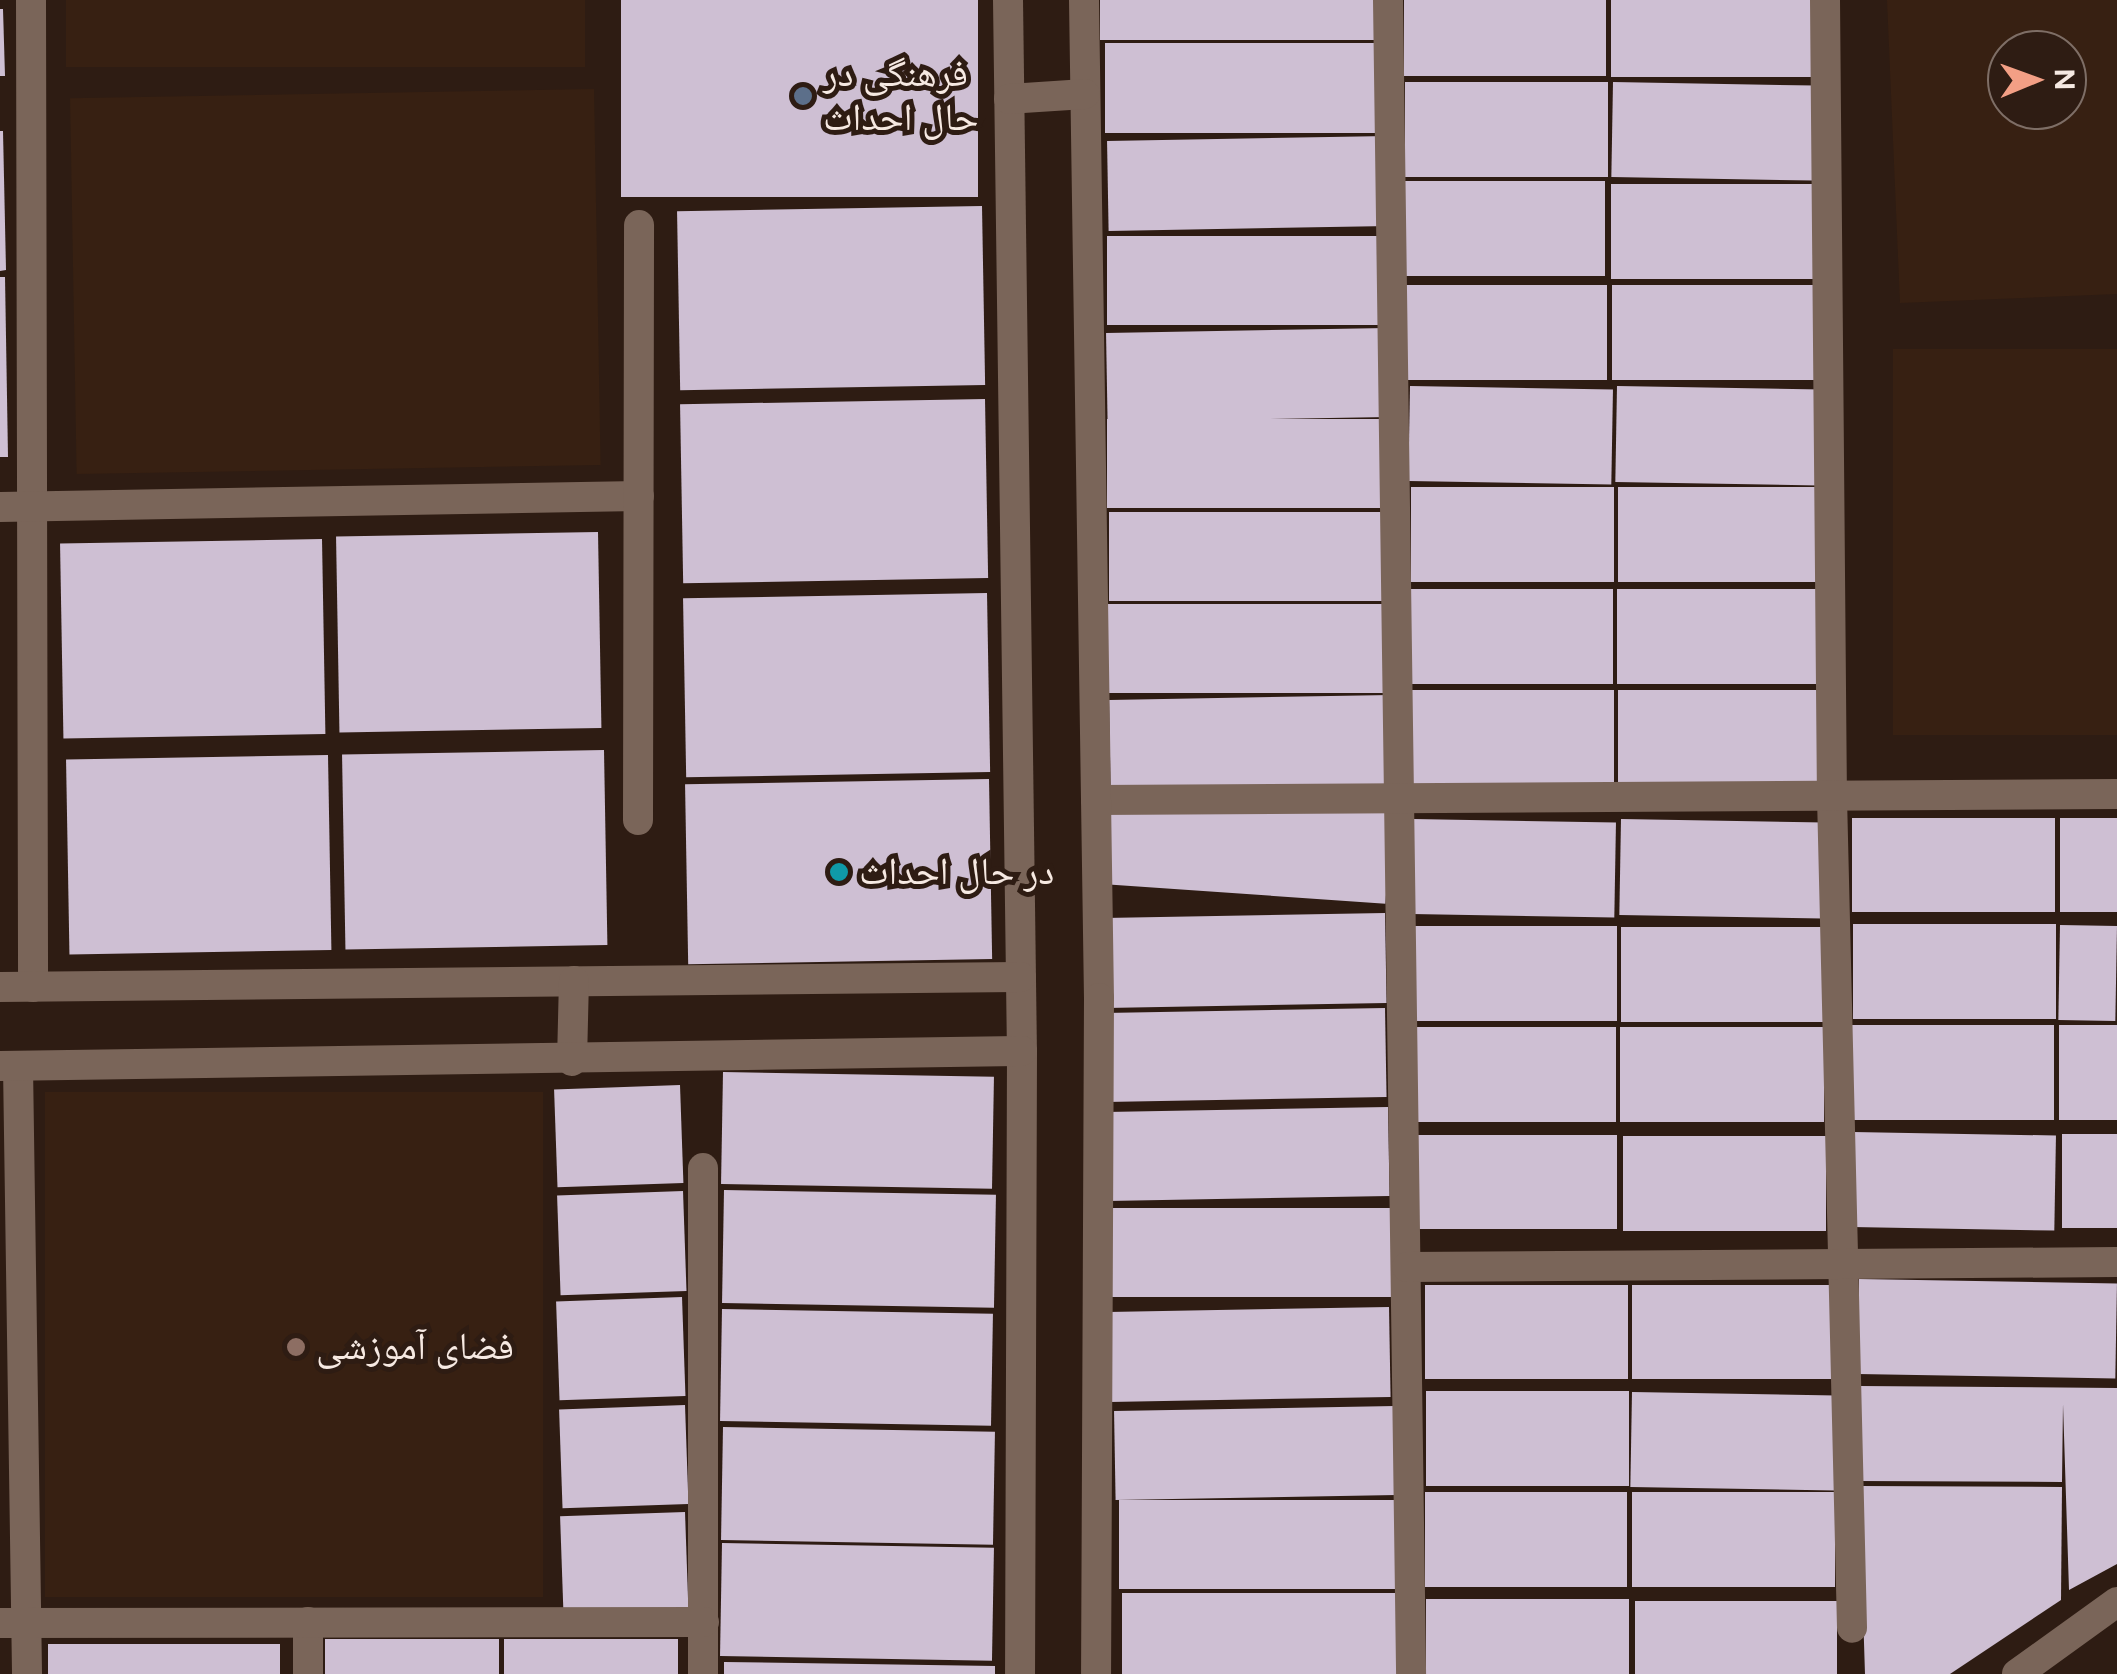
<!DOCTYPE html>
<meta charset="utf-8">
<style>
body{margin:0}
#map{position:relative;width:2117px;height:1674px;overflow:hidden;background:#2e1c13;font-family:Figtree,"Noto Naskh Arabic",sans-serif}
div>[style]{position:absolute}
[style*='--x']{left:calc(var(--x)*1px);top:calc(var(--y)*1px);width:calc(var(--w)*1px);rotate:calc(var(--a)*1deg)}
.built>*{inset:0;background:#372012;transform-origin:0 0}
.building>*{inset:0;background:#cebfd3;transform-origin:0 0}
.street>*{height:30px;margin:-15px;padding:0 15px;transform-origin:15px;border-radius:15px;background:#7a6559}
.secondary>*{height:30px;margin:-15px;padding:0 15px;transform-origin:15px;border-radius:15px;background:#7a6559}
.dots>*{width:28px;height:28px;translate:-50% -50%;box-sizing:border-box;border:5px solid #2e1c13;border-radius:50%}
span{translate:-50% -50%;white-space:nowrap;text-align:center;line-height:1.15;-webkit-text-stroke:10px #2e1c13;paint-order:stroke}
.poi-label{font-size:38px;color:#f6e9e2}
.left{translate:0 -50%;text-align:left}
.north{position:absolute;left:1987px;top:30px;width:100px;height:100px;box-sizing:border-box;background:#2e1c13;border:2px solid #7e6e66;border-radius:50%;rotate:89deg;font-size:28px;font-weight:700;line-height:40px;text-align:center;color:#f6e9e2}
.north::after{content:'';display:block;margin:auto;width:35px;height:45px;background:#f39f85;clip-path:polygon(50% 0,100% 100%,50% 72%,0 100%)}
</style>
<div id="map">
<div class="built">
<i style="left:66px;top:0;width:519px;height:67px"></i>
<i style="clip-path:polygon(evenodd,1887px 0,2117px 0,2117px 294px,1900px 303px,1887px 0,2007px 50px,2067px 50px,2067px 110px,2007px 110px,2007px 50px)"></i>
<i style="left:594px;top:89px;width:376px;height:524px;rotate:89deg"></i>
<i style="left:2117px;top:349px;width:386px;height:224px;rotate:90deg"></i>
<i style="left:543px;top:1092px;width:505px;height:498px;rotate:90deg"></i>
</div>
<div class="building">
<i style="left:621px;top:0;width:357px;height:197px"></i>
<i style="left:1100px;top:0;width:281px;height:40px"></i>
<i style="left:1404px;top:0;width:202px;height:76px"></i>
<i style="left:1611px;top:0;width:203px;height:77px"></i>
<i style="clip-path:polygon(0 9px,3px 9px,5px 76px,0 76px)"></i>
<i style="left:1386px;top:43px;width:90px;height:281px;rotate:90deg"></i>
<i style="left:1405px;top:82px;width:203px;height:95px"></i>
<i style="left:1613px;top:82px;width:202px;height:95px;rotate:1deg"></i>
<i style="clip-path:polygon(0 131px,3px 131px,6px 270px,0 271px)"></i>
<i style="left:1388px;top:136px;width:90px;height:281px;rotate:89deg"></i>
<i style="left:1402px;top:181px;width:203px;height:95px"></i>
<i style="left:1611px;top:184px;width:203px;height:95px"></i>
<i style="left:982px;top:206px;width:179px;height:305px;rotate:89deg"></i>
<i style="left:1389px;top:236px;width:89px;height:282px;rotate:90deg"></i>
<i style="clip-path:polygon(0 277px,5px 277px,8px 457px,0 457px)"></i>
<i style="left:1404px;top:285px;width:203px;height:95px"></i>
<i style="left:1612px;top:285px;width:203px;height:95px"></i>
<i style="left:1387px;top:328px;width:89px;height:281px;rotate:89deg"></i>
<i style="left:1410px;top:386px;width:203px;height:95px;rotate:1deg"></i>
<i style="left:1617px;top:386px;width:204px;height:96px;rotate:1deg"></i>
<i style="left:985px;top:399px;width:179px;height:305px;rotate:89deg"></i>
<i style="left:1389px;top:419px;width:89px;height:282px;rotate:90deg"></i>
<i style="left:1411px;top:487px;width:203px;height:95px"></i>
<i style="left:1618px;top:487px;width:204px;height:95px"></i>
<i style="left:1391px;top:512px;width:89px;height:282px;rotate:90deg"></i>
<i style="left:598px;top:532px;width:196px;height:262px;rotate:89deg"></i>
<i style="left:322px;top:539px;width:195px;height:262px;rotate:89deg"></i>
<i style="left:1409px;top:589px;width:204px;height:95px"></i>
<i style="left:1617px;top:589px;width:203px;height:95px"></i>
<i style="left:987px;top:593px;width:179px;height:304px;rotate:89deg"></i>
<i style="left:1390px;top:604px;width:89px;height:282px;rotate:90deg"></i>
<i style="left:1411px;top:690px;width:203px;height:95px"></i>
<i style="left:1618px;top:690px;width:204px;height:95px"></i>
<i style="left:1391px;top:695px;width:89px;height:282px;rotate:89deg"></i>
<i style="left:604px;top:750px;width:195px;height:262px;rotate:89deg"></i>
<i style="left:328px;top:755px;width:195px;height:262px;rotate:89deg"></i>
<i style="left:989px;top:779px;width:180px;height:304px;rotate:89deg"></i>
<i style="left:1392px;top:809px;width:95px;height:288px;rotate:94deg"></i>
<i style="left:1852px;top:818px;width:203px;height:94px"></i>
<i style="left:2060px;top:818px;width:57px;height:94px"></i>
<i style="left:1413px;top:819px;width:203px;height:95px;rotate:1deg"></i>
<i style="left:1621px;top:819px;width:203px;height:96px;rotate:1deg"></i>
<i style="left:1385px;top:913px;width:90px;height:281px;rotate:89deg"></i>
<i style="left:1853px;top:924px;width:203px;height:95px"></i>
<i style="left:2060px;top:925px;width:57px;height:95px;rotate:1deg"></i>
<i style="left:1415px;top:926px;width:202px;height:95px"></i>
<i style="left:1621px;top:927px;width:203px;height:95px"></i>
<i style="left:1385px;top:1008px;width:89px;height:281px;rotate:89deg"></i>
<i style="left:1852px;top:1025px;width:202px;height:95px"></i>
<i style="left:2059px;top:1025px;width:58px;height:95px"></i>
<i style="left:1413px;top:1027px;width:203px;height:95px"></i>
<i style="left:1620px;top:1027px;width:204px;height:95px"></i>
<i style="left:723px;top:1072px;width:271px;height:112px;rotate:1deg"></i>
<i style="left:680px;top:1085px;width:98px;height:126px;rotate:88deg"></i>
<i style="left:1388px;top:1107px;width:89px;height:282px;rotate:89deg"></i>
<i style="left:1853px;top:1132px;width:203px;height:95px;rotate:1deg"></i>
<i style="left:2062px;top:1134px;width:55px;height:94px"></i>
<i style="left:1414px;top:1135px;width:203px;height:94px"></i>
<i style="left:1623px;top:1136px;width:203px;height:95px"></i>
<i style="left:724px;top:1190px;width:272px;height:113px;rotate:1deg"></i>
<i style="left:683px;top:1191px;width:100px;height:126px;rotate:88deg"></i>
<i style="left:1391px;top:1208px;width:89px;height:282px;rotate:90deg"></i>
<i style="left:1859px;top:1279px;width:258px;height:95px;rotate:1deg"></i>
<i style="left:1425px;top:1285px;width:203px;height:94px"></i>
<i style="left:1632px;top:1285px;width:204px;height:94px"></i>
<i style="left:682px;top:1297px;width:99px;height:126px;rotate:88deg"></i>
<i style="left:1389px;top:1307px;width:90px;height:281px;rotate:89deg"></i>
<i style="left:722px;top:1309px;width:271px;height:112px;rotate:1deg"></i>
<i style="clip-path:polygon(1859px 1386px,2117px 1388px,2117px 1564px,2069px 1590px,2063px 1404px,2062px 1482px,1858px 1481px)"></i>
<i style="left:1426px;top:1391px;width:203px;height:95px"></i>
<i style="left:1632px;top:1392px;width:204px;height:95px;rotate:1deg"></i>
<i style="left:685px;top:1405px;width:99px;height:126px;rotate:88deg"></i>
<i style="left:1395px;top:1406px;width:89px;height:281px;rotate:89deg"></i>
<i style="left:723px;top:1427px;width:272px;height:113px;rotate:1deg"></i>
<i style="clip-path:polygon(1859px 1486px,2062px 1487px,2061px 1600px,1950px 1674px,1865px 1674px)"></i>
<i style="left:1425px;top:1492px;width:202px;height:95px"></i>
<i style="left:1632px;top:1492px;width:203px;height:95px"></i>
<i style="left:1401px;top:1500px;width:89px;height:282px;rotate:90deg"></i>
<i style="left:685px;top:1512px;width:99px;height:125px;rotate:88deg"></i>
<i style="left:722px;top:1543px;width:272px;height:113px;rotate:1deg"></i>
<i style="left:1403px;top:1593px;width:81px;height:281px;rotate:90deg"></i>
<i style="left:1426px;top:1599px;width:203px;height:75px"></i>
<i style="left:1635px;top:1601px;width:202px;height:73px"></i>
<i style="left:325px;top:1639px;width:174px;height:35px"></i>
<i style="left:504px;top:1639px;width:174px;height:35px"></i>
<i style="left:48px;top:1644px;width:232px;height:30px"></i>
<i style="clip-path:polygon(724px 1662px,995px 1666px,995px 1674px,724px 1674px)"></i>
</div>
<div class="street">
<i style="--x:31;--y:0;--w:987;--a:89.88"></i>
<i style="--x:1388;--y:0;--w:1674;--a:89.21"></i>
<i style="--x:1825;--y:0;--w:797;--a:89.5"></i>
<i style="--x:1832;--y:797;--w:831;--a:88.62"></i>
<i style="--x:0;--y:507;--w:639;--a:-0.99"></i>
<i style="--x:1096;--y:800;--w:1021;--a:-0.34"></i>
<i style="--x:638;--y:820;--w:595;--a:-89.9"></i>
<i style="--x:18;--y:1066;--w:608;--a:89.15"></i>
<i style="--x:703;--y:1168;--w:506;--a:90"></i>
<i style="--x:1407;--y:1267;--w:710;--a:-0.4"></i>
<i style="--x:308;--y:1622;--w:52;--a:90"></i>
<i style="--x:0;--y:1623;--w:704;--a:-0.08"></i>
</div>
<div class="secondary">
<i style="--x:1008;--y:0;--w:1051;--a:89.24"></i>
<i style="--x:1022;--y:1051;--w:623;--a:90.18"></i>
<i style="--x:1084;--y:0;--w:998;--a:89.14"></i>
<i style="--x:1099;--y:998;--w:676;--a:90.25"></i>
<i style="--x:1009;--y:99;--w:76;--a:-3.8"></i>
<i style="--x:0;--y:987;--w:1021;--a:-0.56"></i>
<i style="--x:572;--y:1061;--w:80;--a:-88.6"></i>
<i style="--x:0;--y:1066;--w:1022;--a:-0.84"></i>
<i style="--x:2017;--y:1674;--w:123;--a:-35.8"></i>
</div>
<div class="dots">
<i style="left:803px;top:96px;background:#5c6f8a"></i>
<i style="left:839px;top:872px;background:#0f9aa8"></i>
<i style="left:296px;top:1347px;background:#8d6e63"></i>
</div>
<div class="poi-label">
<span class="left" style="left:823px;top:96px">فرهنگی در<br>حال احداث</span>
<span class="left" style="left:859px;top:872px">در حال احداث</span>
<span class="left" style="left:316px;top:1347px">فضای آموزشی</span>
</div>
<div class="north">N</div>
</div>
